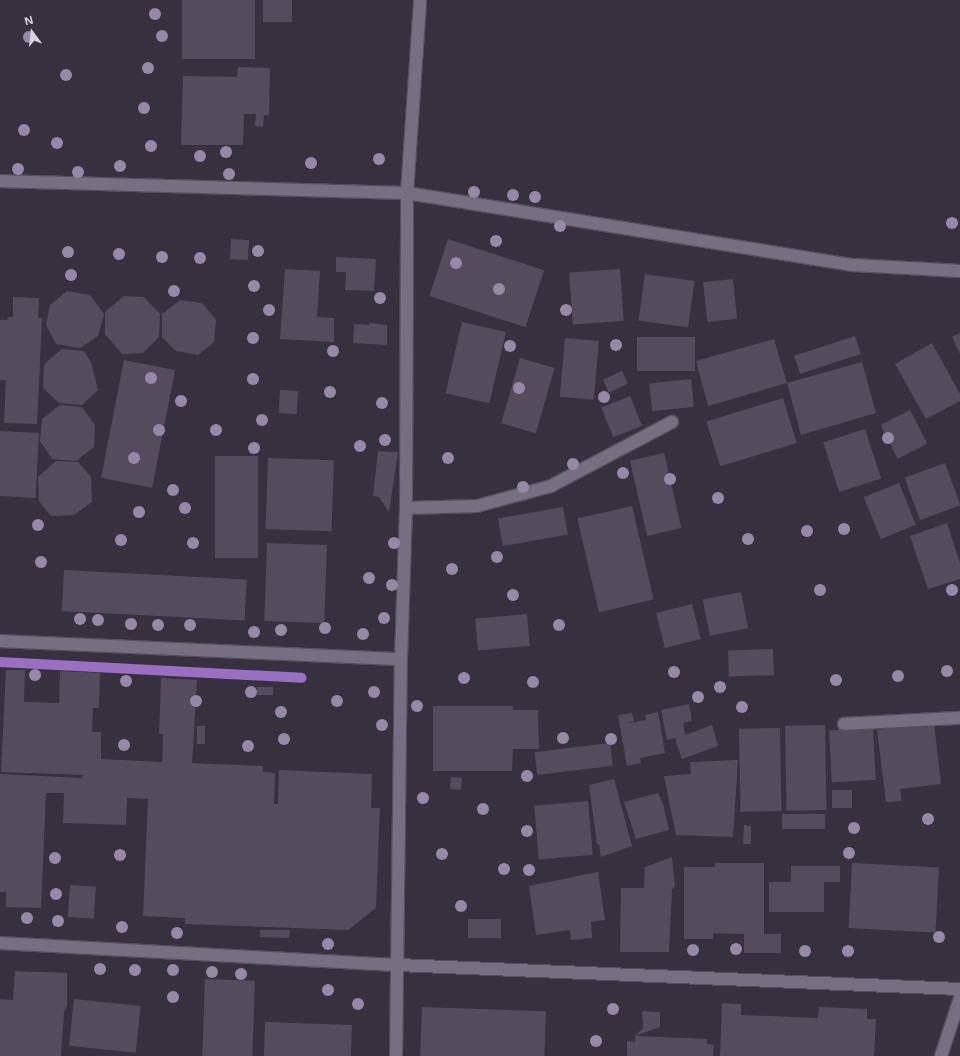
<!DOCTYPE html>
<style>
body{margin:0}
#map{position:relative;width:960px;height:1056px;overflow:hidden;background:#37303f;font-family:"Open Sans",sans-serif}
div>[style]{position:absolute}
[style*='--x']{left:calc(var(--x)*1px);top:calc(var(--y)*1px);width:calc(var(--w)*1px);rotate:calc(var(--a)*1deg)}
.stream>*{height:10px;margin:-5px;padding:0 5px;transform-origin:5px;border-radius:5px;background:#986fc1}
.building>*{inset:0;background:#544c5d;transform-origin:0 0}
.roads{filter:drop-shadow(1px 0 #554f5d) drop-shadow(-1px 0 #554f5d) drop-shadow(0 1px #554f5d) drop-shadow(0 -1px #554f5d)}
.street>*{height:12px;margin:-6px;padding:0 6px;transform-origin:6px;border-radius:6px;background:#776f81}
.trees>*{width:12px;height:12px;margin:-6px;border-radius:50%;background:#9788a7}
span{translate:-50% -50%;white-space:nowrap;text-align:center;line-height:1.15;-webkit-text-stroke:3px #37303f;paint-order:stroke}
.north{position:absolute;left:12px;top:12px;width:40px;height:40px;-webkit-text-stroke:3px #37303f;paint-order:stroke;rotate:345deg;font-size:11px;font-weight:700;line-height:16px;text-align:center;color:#d6d2dc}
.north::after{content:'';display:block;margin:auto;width:14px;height:18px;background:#d6d2dc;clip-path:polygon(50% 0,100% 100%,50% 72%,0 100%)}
</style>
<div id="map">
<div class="stream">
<i style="--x:0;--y:662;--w:302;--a:3"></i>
</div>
<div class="building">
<i style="left:182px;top:0;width:73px;height:59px"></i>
<i style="left:263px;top:0;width:29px;height:22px"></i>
<i style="clip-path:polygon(238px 67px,270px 68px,269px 115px,264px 115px,263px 127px,255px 126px,256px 114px,244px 114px,243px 145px,181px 145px,183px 76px,237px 77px)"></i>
<i style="left:231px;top:239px;width:18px;height:20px;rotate:3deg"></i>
<i style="left:448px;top:239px;width:101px;height:60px;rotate:18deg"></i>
<i style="clip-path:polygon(336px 257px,376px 259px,374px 291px,345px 290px,346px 272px,336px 272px)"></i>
<i style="clip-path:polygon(285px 269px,320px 271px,317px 317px,334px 318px,334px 342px,280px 339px)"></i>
<i style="left:620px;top:269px;width:52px;height:51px;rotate:86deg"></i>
<i style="left:645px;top:274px;width:50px;height:47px;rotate:8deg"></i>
<i style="left:733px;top:279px;width:40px;height:30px;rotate:84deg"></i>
<i style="clip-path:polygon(67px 291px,90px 295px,104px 314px,98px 336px,80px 348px,56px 344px,46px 325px,50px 305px)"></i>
<i style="clip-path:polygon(124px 296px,144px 297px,160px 314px,159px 337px,143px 353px,122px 354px,105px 334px,105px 312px)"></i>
<i style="clip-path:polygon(13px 297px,39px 298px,38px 318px,42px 318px,37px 424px,4px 423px,6px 380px,0 380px,0 320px,7px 320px,8px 317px,13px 317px)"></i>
<i style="clip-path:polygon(180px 300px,202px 303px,216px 320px,214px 342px,198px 355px,176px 351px,162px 337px,162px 314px)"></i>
<i style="left:462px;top:322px;width:45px;height:73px;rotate:13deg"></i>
<i style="clip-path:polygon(369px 323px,387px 325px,387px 345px,353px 343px,354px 324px,369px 325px)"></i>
<i style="clip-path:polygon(960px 333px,960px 354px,952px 337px)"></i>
<i style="left:855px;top:336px;width:19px;height:64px;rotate:72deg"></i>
<i style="left:637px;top:337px;width:58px;height:34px"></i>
<i style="left:565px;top:338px;width:34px;height:59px;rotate:5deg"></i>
<i style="clip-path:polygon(774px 339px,787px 383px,862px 362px,876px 413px,801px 435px,787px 383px,708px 406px,696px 361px)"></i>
<i style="clip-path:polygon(932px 343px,960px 394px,960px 401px,926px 419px,895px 364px)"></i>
<i style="clip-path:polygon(62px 349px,84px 351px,91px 362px,98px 390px,82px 405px,59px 403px,43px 388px,44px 364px)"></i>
<i style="left:520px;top:358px;width:36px;height:68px;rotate:16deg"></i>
<i style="left:124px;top:360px;width:52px;height:120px;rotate:11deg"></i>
<i style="left:622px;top:371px;width:14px;height:21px;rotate:65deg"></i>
<i style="left:691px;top:379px;width:28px;height:42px;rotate:84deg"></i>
<i style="left:280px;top:390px;width:18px;height:23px;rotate:3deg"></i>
<i style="left:630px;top:396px;width:32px;height:31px;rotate:68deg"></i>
<i style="left:783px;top:398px;width:47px;height:80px;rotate:73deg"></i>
<i style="clip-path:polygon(60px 405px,82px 407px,95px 425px,94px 447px,76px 461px,52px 459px,40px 441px,42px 419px)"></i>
<i style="left:910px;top:410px;width:38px;height:33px;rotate:63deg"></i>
<i style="left:865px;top:429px;width:52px;height:44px;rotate:72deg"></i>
<i style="left:0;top:431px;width:39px;height:65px;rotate:3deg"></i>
<i style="clip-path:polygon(378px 451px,398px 452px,389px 512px,379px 497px,373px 496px)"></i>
<i style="left:664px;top:453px;width:77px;height:35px;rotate:77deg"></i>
<i style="left:215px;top:456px;width:43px;height:102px"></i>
<i style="left:268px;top:458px;width:66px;height:71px;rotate:2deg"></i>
<i style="clip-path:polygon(56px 461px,78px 462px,91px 477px,92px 502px,74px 515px,51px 516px,39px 501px,38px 477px)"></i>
<i style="left:945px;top:463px;width:45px;height:43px;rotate:70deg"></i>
<i style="left:899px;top:483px;width:45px;height:38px;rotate:68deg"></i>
<i style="left:632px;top:506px;width:96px;height:56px;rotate:77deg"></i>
<i style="left:563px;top:507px;width:28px;height:66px;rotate:80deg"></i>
<i style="clip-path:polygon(947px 523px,960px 563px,960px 579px,928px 589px,910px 536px)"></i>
<i style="left:267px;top:543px;width:60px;height:78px;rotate:2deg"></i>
<i style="left:64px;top:570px;width:183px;height:41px;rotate:3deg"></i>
<i style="left:741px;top:592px;width:37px;height:39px;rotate:79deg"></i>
<i style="left:692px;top:604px;width:36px;height:37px;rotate:76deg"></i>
<i style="left:527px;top:614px;width:32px;height:52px;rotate:85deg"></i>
<i style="left:773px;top:649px;width:26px;height:45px;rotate:88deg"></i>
<i style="clip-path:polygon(6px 670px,25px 670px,24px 702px,59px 703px,60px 671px,100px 673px,99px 708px,93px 708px,92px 732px,101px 732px,101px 759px,162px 762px,163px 734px,159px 734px,161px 678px,197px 680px,192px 763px,263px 766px,263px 772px,275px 773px,274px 804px,278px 804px,279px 770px,372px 774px,371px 808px,380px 808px,376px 908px,348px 930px,185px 924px,185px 918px,143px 916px,148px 799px,127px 798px,126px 825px,63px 823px,64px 793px,46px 793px,41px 908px,6px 907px,6px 892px,0 892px,0 774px,82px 778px,83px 775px,1px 772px)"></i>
<i style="left:273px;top:687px;width:8px;height:16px;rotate:90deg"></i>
<i style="clip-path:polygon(689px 704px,692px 721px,683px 723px,685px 735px,712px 725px,718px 746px,682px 759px,675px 738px,667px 740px,661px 710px)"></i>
<i style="clip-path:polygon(433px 706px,513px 706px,513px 710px,538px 710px,539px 749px,513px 749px,512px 771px,433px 771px)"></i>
<i style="clip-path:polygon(658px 712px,665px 753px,640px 758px,641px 763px,627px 766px,618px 715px,632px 713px,634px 721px,628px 722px,629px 723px,646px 720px,645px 715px)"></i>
<i style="clip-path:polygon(934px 723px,941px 784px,900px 789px,902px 801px,886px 802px,877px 730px)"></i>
<i style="left:825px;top:725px;width:85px;height:40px;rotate:89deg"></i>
<i style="left:197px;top:726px;width:8px;height:18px"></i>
<i style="left:780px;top:728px;width:83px;height:41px;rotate:89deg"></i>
<i style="left:873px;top:728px;width:52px;height:44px;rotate:87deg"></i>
<i style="left:610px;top:743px;width:23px;height:76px;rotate:83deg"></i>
<i style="clip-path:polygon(738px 760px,733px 837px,676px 835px,664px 776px,691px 774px,690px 762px)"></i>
<i style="left:451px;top:777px;width:11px;height:12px;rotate:5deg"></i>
<i style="clip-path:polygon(614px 779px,632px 846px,601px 857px,599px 844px,597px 844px,589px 785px)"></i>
<i style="left:832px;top:790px;width:20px;height:18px"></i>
<i style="clip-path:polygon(658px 793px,663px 804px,669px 830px,636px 839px,624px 802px)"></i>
<i style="left:588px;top:801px;width:54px;height:54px;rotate:85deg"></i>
<i style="left:825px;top:814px;width:15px;height:43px;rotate:90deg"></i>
<i style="clip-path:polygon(744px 825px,751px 826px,751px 844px,743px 844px)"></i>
<i style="clip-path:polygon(672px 857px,675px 887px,672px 889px,669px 952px,620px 952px,621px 888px,644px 888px,645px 867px)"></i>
<i style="clip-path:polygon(715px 863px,764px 863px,764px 934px,781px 934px,781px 953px,744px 953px,744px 934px,713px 933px,713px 939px,684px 939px,684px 867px,715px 867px)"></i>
<i style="left:852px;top:863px;width:87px;height:65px;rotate:3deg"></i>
<i style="clip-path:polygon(791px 866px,840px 866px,840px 882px,824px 882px,824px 912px,769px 912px,769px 882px,791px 882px)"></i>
<i style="clip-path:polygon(598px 872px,605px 920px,591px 922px,592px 938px,571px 940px,570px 930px,536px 935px,529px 886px)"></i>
<i style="left:70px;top:885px;width:26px;height:32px;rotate:4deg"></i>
<i style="left:468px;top:919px;width:33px;height:19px"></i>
<i style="clip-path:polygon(260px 930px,290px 930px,289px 938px,260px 937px)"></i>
<i style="clip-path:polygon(15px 971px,67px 973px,67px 1005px,64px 1012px,61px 1056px,0 1056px,0 999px,13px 1000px)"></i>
<i style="left:205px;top:979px;width:50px;height:77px;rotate:2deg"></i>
<i style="left:74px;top:999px;width:67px;height:47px;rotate:6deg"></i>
<i style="clip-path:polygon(722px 1003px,741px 1004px,741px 1015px,818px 1018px,819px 1007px,867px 1009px,867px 1019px,876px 1019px,874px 1056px,720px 1056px)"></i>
<i style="left:422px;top:1007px;width:124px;height:49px;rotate:2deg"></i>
<i style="clip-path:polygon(642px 1011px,660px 1012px,660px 1027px,635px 1036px,643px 1028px)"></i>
<i style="left:265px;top:1022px;width:87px;height:34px;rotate:2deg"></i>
<i style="clip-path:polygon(635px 1036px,707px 1039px,707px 1044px,714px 1045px,713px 1056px,627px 1056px,627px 1041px,635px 1042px)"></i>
</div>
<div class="roads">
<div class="street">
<i style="--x:0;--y:181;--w:407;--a:1.7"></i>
<i style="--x:407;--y:193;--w:453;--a:9.2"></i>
<i style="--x:854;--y:265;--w:106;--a:3.2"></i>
<i style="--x:406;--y:508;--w:71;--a:-1.6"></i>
<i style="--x:477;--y:506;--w:77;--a:-15.1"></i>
<i style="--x:551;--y:486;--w:137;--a:-27.9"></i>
<i style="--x:0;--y:641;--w:401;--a:2.6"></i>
<i style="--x:844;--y:724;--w:116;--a:-3"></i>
<i style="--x:0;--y:943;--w:399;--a:3.2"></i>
<i style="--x:398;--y:965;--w:563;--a:2.45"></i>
<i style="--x:396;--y:1056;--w:397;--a:-89.3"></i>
<i style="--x:401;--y:659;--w:151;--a:-88.1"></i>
<i style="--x:406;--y:508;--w:315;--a:-89.8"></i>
<i style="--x:407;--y:193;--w:193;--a:-86.1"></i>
<i style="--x:941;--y:1056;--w:61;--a:-71.9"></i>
</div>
</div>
<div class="trees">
<i style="left:155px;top:14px"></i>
<i style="left:162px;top:36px"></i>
<i style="left:29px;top:37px"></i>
<i style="left:148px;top:68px"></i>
<i style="left:66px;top:75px"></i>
<i style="left:144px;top:108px"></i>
<i style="left:24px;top:130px"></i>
<i style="left:57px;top:143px"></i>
<i style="left:151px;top:146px"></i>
<i style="left:226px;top:152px"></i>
<i style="left:200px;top:156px"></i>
<i style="left:379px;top:159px"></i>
<i style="left:311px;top:163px"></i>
<i style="left:120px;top:166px"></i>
<i style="left:18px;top:169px"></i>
<i style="left:78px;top:172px"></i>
<i style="left:229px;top:174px"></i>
<i style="left:474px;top:192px"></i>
<i style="left:513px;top:195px"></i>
<i style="left:535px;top:197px"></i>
<i style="left:952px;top:223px"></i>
<i style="left:560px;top:226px"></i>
<i style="left:496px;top:241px"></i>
<i style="left:258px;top:251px"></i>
<i style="left:68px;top:252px"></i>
<i style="left:119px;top:254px"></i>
<i style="left:162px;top:257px"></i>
<i style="left:200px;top:258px"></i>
<i style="left:456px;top:263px"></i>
<i style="left:71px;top:275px"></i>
<i style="left:254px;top:286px"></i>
<i style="left:499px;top:289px"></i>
<i style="left:174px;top:291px"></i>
<i style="left:380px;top:298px"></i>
<i style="left:269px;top:310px"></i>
<i style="left:566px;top:310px"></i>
<i style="left:253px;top:338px"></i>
<i style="left:616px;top:345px"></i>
<i style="left:510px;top:346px"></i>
<i style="left:333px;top:351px"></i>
<i style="left:151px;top:378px"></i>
<i style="left:253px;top:379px"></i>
<i style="left:519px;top:388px"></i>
<i style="left:330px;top:392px"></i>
<i style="left:604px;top:397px"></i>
<i style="left:181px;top:401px"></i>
<i style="left:382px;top:403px"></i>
<i style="left:262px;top:420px"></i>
<i style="left:159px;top:430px"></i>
<i style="left:216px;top:430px"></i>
<i style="left:888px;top:438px"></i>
<i style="left:385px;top:440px"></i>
<i style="left:360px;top:446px"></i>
<i style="left:254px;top:448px"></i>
<i style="left:134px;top:458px"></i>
<i style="left:448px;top:458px"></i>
<i style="left:573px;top:464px"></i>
<i style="left:623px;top:473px"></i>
<i style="left:670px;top:479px"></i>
<i style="left:523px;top:487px"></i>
<i style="left:173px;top:490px"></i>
<i style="left:718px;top:498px"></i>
<i style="left:185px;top:508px"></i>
<i style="left:139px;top:512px"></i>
<i style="left:38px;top:525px"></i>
<i style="left:844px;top:529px"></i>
<i style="left:807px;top:531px"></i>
<i style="left:748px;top:539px"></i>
<i style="left:121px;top:540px"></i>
<i style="left:193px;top:543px"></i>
<i style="left:394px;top:543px"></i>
<i style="left:497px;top:557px"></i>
<i style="left:41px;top:562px"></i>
<i style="left:452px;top:569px"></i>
<i style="left:369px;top:578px"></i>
<i style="left:392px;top:585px"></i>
<i style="left:820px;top:590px"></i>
<i style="left:952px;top:590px"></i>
<i style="left:513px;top:595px"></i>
<i style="left:384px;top:618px"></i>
<i style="left:80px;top:619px"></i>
<i style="left:98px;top:620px"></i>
<i style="left:131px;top:624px"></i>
<i style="left:158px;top:625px"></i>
<i style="left:190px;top:625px"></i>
<i style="left:559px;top:625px"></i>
<i style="left:325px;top:628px"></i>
<i style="left:281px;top:630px"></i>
<i style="left:254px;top:632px"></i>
<i style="left:363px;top:634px"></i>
<i style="left:947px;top:671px"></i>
<i style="left:674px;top:672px"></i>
<i style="left:35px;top:675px"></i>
<i style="left:898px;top:676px"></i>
<i style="left:464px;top:678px"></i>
<i style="left:836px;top:680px"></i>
<i style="left:126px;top:681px"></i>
<i style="left:533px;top:682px"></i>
<i style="left:720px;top:687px"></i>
<i style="left:251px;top:692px"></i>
<i style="left:374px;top:692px"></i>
<i style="left:698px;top:697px"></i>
<i style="left:196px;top:701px"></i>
<i style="left:337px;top:701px"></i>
<i style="left:417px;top:706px"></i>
<i style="left:742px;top:707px"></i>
<i style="left:281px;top:712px"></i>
<i style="left:382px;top:725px"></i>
<i style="left:563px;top:738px"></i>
<i style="left:284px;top:739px"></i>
<i style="left:611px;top:739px"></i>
<i style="left:124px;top:745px"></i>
<i style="left:248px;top:746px"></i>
<i style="left:527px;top:776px"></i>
<i style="left:423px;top:798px"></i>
<i style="left:483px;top:809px"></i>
<i style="left:928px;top:819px"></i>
<i style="left:854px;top:828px"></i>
<i style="left:527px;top:831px"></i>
<i style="left:849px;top:853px"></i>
<i style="left:442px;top:854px"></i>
<i style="left:120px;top:855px"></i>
<i style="left:55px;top:858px"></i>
<i style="left:504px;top:869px"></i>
<i style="left:529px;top:870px"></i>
<i style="left:56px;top:894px"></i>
<i style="left:461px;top:906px"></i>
<i style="left:27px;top:918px"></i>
<i style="left:58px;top:921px"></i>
<i style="left:122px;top:927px"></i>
<i style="left:177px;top:933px"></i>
<i style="left:939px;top:937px"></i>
<i style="left:328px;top:944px"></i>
<i style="left:736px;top:949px"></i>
<i style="left:693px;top:950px"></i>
<i style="left:805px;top:951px"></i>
<i style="left:848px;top:951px"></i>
<i style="left:100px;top:969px"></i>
<i style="left:135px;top:970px"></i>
<i style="left:173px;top:970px"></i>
<i style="left:212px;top:972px"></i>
<i style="left:241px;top:974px"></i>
<i style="left:328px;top:990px"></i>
<i style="left:173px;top:997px"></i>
<i style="left:358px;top:1004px"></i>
<i style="left:613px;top:1009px"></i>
<i style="left:596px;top:1041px"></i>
</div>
<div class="north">N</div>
</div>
